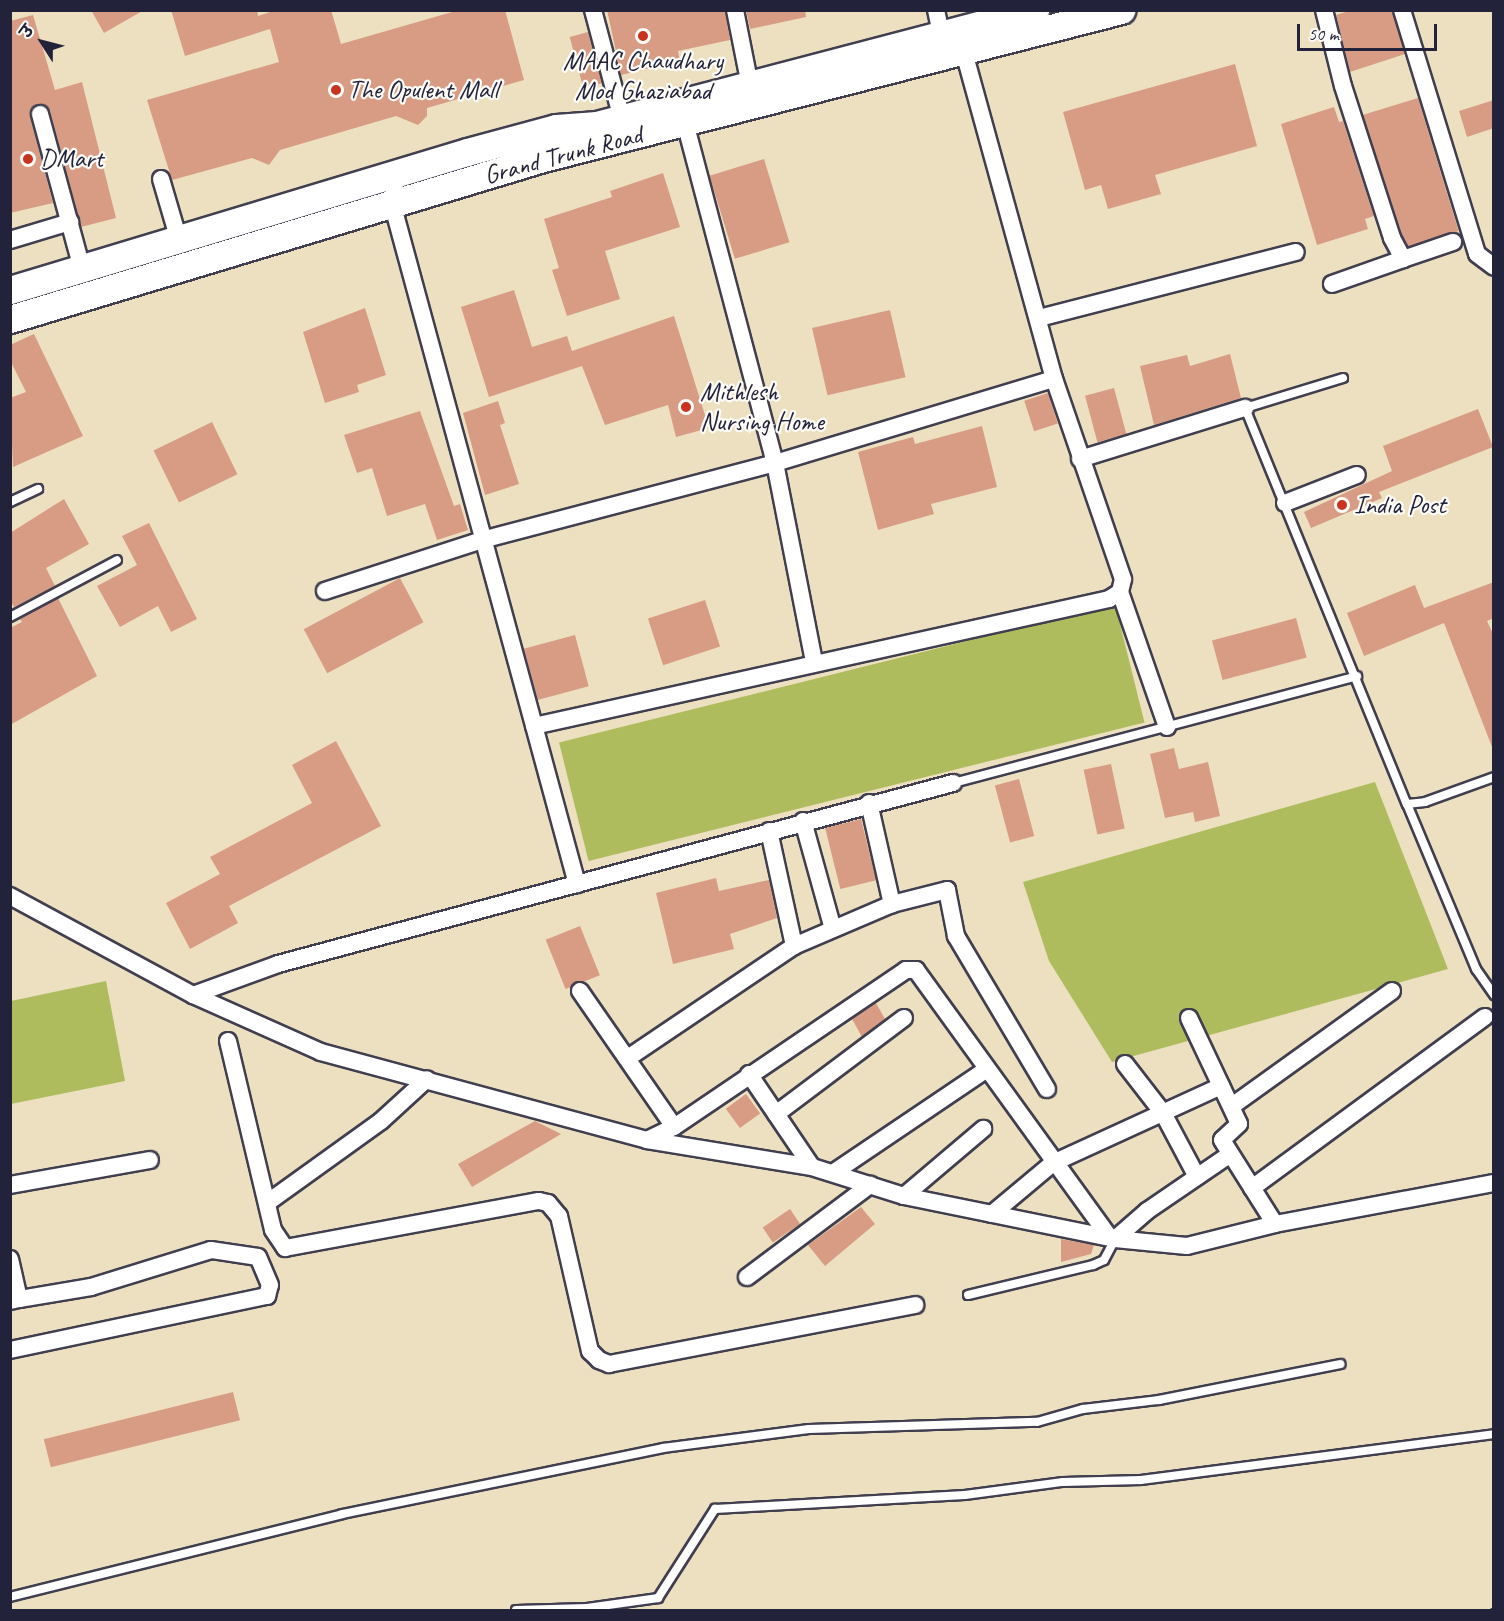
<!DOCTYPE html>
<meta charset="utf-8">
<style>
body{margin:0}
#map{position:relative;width:1504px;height:1621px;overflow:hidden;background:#ece0c0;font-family:Caveat,"Playpen Sans Deva",sans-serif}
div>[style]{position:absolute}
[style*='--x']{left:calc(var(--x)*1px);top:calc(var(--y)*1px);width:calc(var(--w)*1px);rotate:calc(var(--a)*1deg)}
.green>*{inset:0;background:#afbc5e;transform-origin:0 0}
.building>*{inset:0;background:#d89c84;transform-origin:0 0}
.roads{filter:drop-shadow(2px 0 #403e4f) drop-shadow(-2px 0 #403e4f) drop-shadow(0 2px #403e4f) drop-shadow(0 -2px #403e4f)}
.service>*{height:8px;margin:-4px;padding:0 4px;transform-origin:4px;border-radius:4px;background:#fff}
.minor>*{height:16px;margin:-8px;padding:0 8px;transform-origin:8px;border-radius:8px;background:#fff}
.trunk>*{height:27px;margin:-13.5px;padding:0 13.5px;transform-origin:13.5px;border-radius:13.5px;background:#fff}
.rail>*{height:4.5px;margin:-2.25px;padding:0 2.25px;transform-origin:2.25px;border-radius:2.25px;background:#22223b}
.dots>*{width:16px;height:16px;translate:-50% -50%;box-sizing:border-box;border:3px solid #fdfcf7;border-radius:50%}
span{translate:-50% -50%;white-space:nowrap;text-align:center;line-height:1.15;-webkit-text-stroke:4.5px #fdfcf7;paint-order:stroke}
.poi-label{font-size:26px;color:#22223b}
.left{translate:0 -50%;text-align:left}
.street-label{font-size:26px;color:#22223b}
.frame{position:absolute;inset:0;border:12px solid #22223b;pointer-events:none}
.north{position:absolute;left:12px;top:12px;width:60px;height:60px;-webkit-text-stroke:4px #fdfcf7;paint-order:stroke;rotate:306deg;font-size:16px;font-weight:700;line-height:24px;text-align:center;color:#22223b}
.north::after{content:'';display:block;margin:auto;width:21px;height:27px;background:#22223b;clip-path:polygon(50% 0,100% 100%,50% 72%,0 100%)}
.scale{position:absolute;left:1297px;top:24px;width:140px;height:27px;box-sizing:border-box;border:3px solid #22223b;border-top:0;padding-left:8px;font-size:18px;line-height:21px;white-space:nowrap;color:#22223b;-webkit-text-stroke:4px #fdfcf7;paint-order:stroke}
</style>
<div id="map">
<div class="green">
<i style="left:1115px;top:604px;width:122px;height:573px;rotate:76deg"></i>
<i style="clip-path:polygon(1375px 782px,1448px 969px,1112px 1062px,1049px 961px,1023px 882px)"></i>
<i style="clip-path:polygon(106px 981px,125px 1081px,11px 1104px,11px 1001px)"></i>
</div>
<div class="building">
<i style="clip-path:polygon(91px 10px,144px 10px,104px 33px)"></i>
<i style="clip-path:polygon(171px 10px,257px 10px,258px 16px,276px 10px,331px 10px,341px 44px,459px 10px,505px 10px,524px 80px,427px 108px,427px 116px,418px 125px,396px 116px,280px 150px,269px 165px,252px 158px,172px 180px,147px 100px,279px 62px,270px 29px,185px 56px)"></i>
<i style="clip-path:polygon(607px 10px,725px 10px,730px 40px,678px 51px,680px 61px,621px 75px)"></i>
<i style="clip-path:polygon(746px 10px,805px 10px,806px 17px,750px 29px)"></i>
<i style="clip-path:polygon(1352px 10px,1392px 10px,1405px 54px,1350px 72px,1336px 15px)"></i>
<i style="clip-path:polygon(33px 15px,55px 90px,82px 82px,116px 218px,81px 227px,50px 111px,42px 104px,33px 106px,30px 116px,53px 203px,10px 213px,10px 21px)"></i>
<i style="left:588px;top:32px;width:53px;height:19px;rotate:75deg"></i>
<i style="clip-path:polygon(1235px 64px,1257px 146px,1155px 175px,1161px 194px,1108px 209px,1101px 185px,1085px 190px,1063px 112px)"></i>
<i style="left:1418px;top:98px;width:139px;height:58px;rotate:73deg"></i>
<i style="clip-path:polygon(1494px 100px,1494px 128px,1467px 137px,1459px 111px)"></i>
<i style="clip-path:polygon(1334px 107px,1339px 122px,1343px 121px,1374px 216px,1365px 219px,1368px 229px,1317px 245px,1281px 124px)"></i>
<i style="left:764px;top:159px;width:87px;height:57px;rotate:73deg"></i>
<i style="clip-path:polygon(663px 173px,680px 227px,605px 251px,620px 299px,567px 316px,552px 270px,559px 268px,544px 219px,612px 197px,610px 191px)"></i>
<i style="clip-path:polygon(514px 290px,532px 347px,567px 336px,572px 351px,674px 316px,709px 428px,676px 437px,668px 405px,605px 425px,582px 366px,489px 397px,461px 307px)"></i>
<i style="clip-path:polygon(365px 308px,386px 375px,357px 385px,359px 392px,325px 403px,303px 332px)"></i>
<i style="left:890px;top:310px;width:69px;height:80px;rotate:77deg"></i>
<i style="clip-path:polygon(34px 334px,83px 436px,13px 467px,10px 398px,26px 392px,10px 360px,10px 345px)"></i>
<i style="clip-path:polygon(1230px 354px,1241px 398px,1154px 425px,1140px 366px,1187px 355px,1190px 366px)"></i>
<i style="left:1114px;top:388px;width:48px;height:30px;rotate:75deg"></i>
<i style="left:1048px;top:393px;width:32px;height:25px;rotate:72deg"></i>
<i style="clip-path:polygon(498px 401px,505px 423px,500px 425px,519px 484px,485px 495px,463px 413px)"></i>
<i style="clip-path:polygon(1478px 409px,1493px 447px,1379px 492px,1382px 498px,1311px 528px,1304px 512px,1392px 471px,1383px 446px)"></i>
<i style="clip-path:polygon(420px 411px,454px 506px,460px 504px,468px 530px,437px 540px,425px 504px,387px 516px,372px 468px,357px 473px,344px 435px)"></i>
<i style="left:212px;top:422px;width:58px;height:65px;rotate:64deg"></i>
<i style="clip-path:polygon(982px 426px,997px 487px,931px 504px,934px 514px,878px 530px,858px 452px,913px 437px,915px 444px)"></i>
<i style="clip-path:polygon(64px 499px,89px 544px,46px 568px,55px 586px,14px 607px,10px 600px,10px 533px)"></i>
<i style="clip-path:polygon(149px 523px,197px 619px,171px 632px,158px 606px,120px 627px,97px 586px,137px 565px,122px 536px)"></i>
<i style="left:400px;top:578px;width:50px;height:109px;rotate:62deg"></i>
<i style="clip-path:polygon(1494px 582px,1494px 618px,1487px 621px,1494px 636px,1492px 747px,1444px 623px,1364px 656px,1347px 613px,1415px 585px,1424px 608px)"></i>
<i style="clip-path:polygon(58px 598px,97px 676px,10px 725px,10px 628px,22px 622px,20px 619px)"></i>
<i style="left:705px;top:600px;width:49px;height:60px;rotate:72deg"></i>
<i style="left:1296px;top:618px;width:41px;height:87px;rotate:75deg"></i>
<i style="left:575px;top:635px;width:53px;height:53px;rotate:75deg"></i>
<i style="clip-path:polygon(336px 741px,381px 826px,229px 906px,238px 923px,190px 949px,166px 903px,220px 874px,210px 857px,312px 803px,292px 765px)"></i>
<i style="clip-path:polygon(1174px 748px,1179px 769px,1208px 762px,1220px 816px,1195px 822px,1193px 812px,1165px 818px,1150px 754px)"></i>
<i style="left:1111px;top:764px;width:66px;height:28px;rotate:78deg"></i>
<i style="left:1019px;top:779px;width:59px;height:25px;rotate:75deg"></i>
<i style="left:861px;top:819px;width:63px;height:37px;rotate:76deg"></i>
<i style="clip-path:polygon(716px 878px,719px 891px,769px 880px,777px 918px,730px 934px,734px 949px,673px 964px,656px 893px)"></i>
<i style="left:580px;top:926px;width:53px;height:37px;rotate:68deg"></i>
<i style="clip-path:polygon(876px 1003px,885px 1019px,862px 1037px,852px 1019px)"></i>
<i style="left:746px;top:1094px;width:24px;height:25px;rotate:54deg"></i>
<i style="clip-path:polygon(535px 1121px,561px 1134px,472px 1187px,458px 1164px)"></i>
<i style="clip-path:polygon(861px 1207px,875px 1224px,825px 1266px,808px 1245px)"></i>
<i style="left:790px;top:1209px;width:18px;height:33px;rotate:56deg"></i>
<i style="clip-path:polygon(1061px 1239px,1094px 1245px,1091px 1254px,1061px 1262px)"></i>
<i style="left:233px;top:1392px;width:29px;height:195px;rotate:76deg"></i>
</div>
<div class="roads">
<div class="service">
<i style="--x:1343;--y:378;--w:102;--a:163"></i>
<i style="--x:1245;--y:408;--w:428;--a:67.8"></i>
<i style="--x:1407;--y:804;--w:18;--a:-6"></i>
<i style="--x:1425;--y:802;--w:73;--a:-19.9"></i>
<i style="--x:10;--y:502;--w:31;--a:-25"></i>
<i style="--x:10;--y:617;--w:121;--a:-28"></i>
<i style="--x:953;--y:783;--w:418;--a:-14.8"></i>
<i style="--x:1407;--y:804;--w:179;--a:67.3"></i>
<i style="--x:1476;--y:969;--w:32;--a:55"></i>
<i style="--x:968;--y:1295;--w:129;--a:-13.5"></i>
<i style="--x:1093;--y:1265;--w:12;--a:-24"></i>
<i style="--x:1104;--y:1260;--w:24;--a:-62"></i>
<i style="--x:10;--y:1597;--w:342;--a:-14"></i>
<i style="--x:342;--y:1514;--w:328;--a:-11.6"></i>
<i style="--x:663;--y:1448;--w:147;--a:-7.4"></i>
<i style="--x:809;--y:1429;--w:228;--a:-1.8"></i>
<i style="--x:1037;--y:1422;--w:48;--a:-15.8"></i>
<i style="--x:1083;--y:1409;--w:77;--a:-6.8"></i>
<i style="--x:1159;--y:1400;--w:185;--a:-11.2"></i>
<i style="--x:516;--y:1610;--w:71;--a:-1.6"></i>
<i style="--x:587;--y:1608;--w:72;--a:-8"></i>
<i style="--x:658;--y:1598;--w:106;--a:-57.4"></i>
<i style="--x:715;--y:1509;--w:250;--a:-3.2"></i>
<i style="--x:965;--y:1495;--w:99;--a:-7.6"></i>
<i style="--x:1063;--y:1482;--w:78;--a:-1.5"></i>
<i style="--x:1141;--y:1480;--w:356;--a:-7.4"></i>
</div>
<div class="minor">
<i style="--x:593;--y:10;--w:113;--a:75.1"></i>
<i style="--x:735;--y:10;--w:77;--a:78.8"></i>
<i style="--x:936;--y:10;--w:33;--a:78"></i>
<i style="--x:1324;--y:10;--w:78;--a:76"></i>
<i style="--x:1343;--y:86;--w:160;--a:72.1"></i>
<i style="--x:1392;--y:238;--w:24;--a:62"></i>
<i style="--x:1403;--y:259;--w:53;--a:-18.8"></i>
<i style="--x:1402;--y:10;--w:255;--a:72.9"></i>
<i style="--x:1477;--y:254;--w:21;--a:37"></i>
<i style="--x:40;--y:114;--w:161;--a:74.8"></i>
<i style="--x:683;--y:115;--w:360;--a:75.2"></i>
<i style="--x:775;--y:463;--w:203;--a:78.9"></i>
<i style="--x:396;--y:176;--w:27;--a:98"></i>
<i style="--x:392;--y:203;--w:706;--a:74.8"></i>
<i style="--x:161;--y:179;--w:64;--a:73.6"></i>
<i style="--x:10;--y:240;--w:63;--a:-16.7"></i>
<i style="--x:1332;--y:284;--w:75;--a:-19.4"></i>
<i style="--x:1039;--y:318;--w:265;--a:-14.4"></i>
<i style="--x:1080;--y:459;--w:173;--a:-17.2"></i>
<i style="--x:1285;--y:503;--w:77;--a:-21.3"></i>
<i style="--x:325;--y:591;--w:165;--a:-18"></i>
<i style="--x:482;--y:540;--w:303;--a:-14.7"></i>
<i style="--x:775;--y:463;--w:291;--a:-16.8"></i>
<i style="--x:1120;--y:592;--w:143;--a:70.8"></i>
<i style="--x:534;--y:726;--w:589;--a:-12.45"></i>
<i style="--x:1109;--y:599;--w:13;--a:-32"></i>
<i style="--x:1120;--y:592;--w:13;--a:-77"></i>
<i style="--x:1123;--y:579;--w:212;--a:-109"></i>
<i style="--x:1054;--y:379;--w:338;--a:-105.4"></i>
<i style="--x:869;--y:803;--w:104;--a:77.2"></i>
<i style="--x:803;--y:821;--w:112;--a:74.5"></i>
<i style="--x:769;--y:831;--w:118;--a:77.7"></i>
<i style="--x:10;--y:896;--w:208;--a:28.4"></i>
<i style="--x:193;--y:995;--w:140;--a:24"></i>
<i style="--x:321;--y:1052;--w:338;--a:15.1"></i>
<i style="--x:647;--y:1140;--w:167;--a:9.3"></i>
<i style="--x:812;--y:1167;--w:96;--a:17.5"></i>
<i style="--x:904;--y:1196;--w:215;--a:11.5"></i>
<i style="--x:1115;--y:1239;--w:72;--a:5.6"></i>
<i style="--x:1187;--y:1246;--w:91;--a:-14"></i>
<i style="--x:1275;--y:1224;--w:223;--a:-10.6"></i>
<i style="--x:580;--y:991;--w:165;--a:55.3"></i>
<i style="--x:193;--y:995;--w:90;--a:-20"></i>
<i style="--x:278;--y:964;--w:699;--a:-15.01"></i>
<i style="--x:1189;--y:1018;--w:117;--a:64.7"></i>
<i style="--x:1239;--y:1124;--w:23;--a:137"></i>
<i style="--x:1222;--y:1140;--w:99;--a:57.8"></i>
<i style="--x:228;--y:1041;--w:194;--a:76.6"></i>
<i style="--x:273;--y:1230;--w:22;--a:56"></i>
<i style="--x:285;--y:1248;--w:258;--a:-10.5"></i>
<i style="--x:539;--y:1201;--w:9;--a:13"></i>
<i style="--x:548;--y:1203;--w:17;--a:50"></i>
<i style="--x:559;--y:1216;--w:139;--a:77.1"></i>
<i style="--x:590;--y:1351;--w:13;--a:45"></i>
<i style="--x:599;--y:1360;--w:11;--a:22"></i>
<i style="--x:609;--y:1364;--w:312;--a:-10.9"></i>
<i style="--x:628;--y:1058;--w:200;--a:-34"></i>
<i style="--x:794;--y:946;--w:107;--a:-23.2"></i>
<i style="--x:892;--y:904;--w:57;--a:-14.3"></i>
<i style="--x:947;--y:890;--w:47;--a:78.9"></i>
<i style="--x:956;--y:936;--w:178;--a:59.3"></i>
<i style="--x:1125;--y:1064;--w:62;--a:52.2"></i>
<i style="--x:1163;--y:1113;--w:72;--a:62"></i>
<i style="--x:749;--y:1074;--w:112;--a:55.9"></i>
<i style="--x:1232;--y:1106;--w:197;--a:-35.7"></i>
<i style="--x:776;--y:1114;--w:160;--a:-36.9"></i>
<i style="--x:647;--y:1140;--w:30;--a:-26"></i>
<i style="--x:674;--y:1127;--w:280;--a:-34.1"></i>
<i style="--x:906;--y:970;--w:10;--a:0"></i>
<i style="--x:916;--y:970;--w:329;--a:54.1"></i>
<i style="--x:833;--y:1173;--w:186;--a:-34"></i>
<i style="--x:10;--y:1185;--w:142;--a:-10.1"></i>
<i style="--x:1252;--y:1188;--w:289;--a:-36.3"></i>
<i style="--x:904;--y:1196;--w:104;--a:-40.3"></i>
<i style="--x:267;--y:1203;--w:140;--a:-35.7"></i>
<i style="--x:381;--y:1121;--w:62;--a:-42.4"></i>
<i style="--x:992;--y:1214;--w:80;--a:-39.9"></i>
<i style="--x:1053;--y:1163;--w:185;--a:-24.6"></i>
<i style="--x:1115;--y:1239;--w:43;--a:-41.2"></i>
<i style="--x:1147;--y:1211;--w:99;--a:-34.3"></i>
<i style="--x:10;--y:1259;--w:41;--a:77.3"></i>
<i style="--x:19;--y:1299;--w:9;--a:167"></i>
<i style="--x:747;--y:1277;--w:154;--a:-36.8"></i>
<i style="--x:10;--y:1350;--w:263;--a:-11.9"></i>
<i style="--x:267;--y:1296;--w:11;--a:-75"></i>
<i style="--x:270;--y:1285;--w:30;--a:-113"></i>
<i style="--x:258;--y:1257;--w:48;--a:-171.5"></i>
<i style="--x:211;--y:1250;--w:126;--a:162.9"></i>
<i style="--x:91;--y:1287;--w:73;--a:170.5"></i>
</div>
<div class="trunk">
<i style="--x:10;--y:290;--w:477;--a:-16.8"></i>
<i style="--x:467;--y:152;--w:92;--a:-15.1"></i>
<i style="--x:556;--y:128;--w:41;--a:-4.2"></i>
<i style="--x:597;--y:125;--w:453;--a:-14.7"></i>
<i style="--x:10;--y:319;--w:557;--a:-16.81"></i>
<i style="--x:543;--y:158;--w:597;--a:-14.36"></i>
</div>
</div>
<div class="rail">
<i style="--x:1492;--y:1610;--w:2;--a:0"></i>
</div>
<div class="dots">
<i style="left:643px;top:36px;background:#c8321e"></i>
<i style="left:336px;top:90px;background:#c8321e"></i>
<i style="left:28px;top:159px;background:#c8321e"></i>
<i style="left:686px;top:407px;background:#c8321e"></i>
<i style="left:1342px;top:505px;background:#c8321e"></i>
</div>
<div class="poi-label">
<span style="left:643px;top:76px">MAAC Chaudhary<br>Mod Ghaziabad</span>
<span class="left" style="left:348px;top:90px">The Opulent Mall</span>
<span class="left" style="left:40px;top:159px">DMart</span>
<span class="left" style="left:700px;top:407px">Mithlesh<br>Nursing Home</span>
<span class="left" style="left:1354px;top:505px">India Post</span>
</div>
<div class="street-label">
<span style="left:563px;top:155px;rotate:-15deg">Grand Trunk Road</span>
</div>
<div class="frame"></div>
<div class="north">उ</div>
<div class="scale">50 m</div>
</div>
